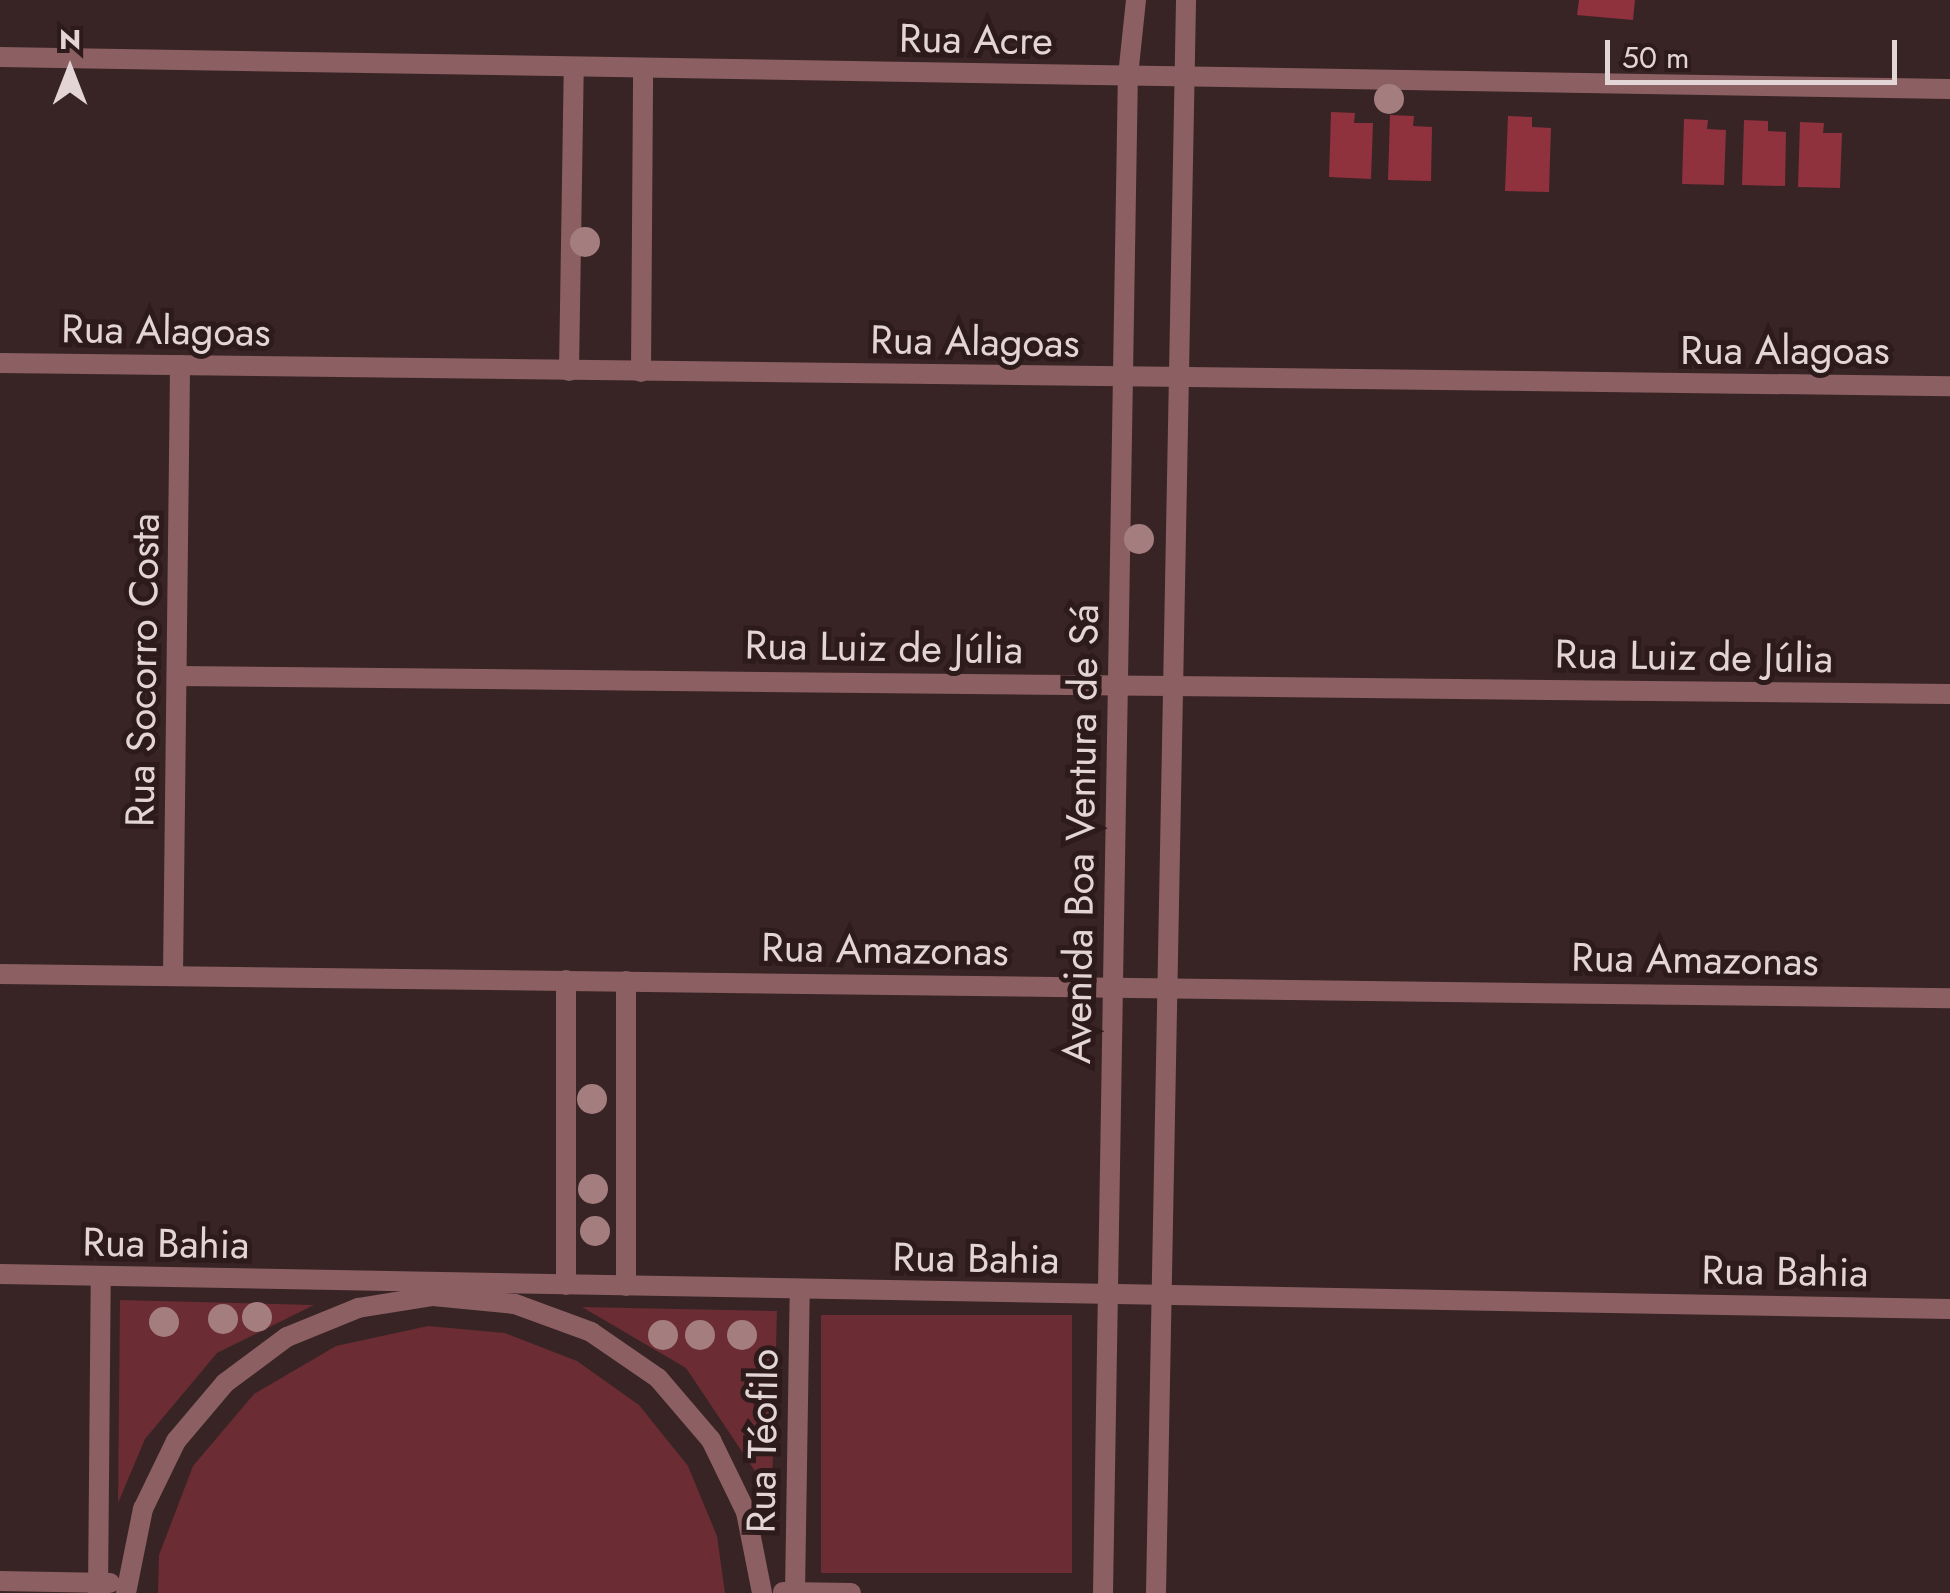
<!DOCTYPE html>
<meta charset="utf-8">
<style>
body{margin:0}
#map{position:relative;width:1950px;height:1593px;overflow:hidden;background:#382425;font-family:Jost,sans-serif}
div>[style]{position:absolute}
[style*='--x']{left:calc(var(--x)*1px);top:calc(var(--y)*1px);width:calc(var(--w)*1px);rotate:calc(var(--a)*1deg)}
.green>*{inset:0;background:#6b2c33;transform-origin:0 0}
.building>*{inset:0;background:#90313e}
.minor>*{height:20px;margin:-10px;padding:0 10px;transform-origin:10px;border-radius:10px;background:#8c6062}
.tertiary>*{height:20px;margin:-10px;padding:0 10px;transform-origin:10px;border-radius:10px;background:#8c6062}
.trees>*{width:30px;height:30px;margin:-15px;border-radius:50%;background:#a47d7f}
span{translate:-50% -50%;white-space:nowrap;text-align:center;line-height:1.15;-webkit-text-stroke:10px #2d1a1b;paint-order:stroke}
.street-label{font-size:40px;color:#e3d5d6}
.north{position:absolute;left:20px;top:20px;width:100px;height:100px;-webkit-text-stroke:8px #2d1a1b;paint-order:stroke;rotate:0deg;font-size:28px;font-weight:700;line-height:40px;text-align:center;color:#e3d5d6}
.north::after{content:'';display:block;margin:auto;width:35px;height:45px;background:#e3d5d6;clip-path:polygon(50% 0,100% 100%,50% 72%,0 100%)}
.scale{position:absolute;left:1605px;top:40px;width:292px;height:45px;box-sizing:border-box;border:5px solid #e3d5d6;border-top:0;padding-left:12px;font-size:30px;line-height:35px;white-space:nowrap;color:#e3d5d6;-webkit-text-stroke:8px #2d1a1b;paint-order:stroke}
</style>
<div id="map">
<div class="green">
<i style="clip-path:polygon(120px 1300px,314px 1305px,217px 1353px,145px 1439px,118px 1503px)"></i>
<i style="clip-path:polygon(582px 1307px,777px 1311px,771px 1523px,755px 1471px,686px 1368px)"></i>
<i style="left:821px;top:1315px;width:251px;height:258px"></i>
<i style="clip-path:polygon(428px 1326px,505px 1333px,577px 1361px,639px 1405px,688px 1466px,717px 1536px,725px 1593px,158px 1593px,159px 1555px,193px 1466px,254px 1394px,336px 1346px)"></i>
</div>
<div class="building">
<i style="clip-path:polygon(1579px 0,1635px 0,1633px 20px,1577px 15px)"></i>
<i style="clip-path:polygon(1331px 112px,1355px 113px,1354px 123px,1373px 123px,1371px 179px,1329px 177px)"></i>
<i style="clip-path:polygon(1390px 115px,1414px 116px,1413px 126px,1432px 127px,1431px 181px,1388px 180px)"></i>
<i style="clip-path:polygon(1508px 116px,1532px 117px,1532px 127px,1551px 128px,1549px 192px,1505px 191px)"></i>
<i style="clip-path:polygon(1684px 119px,1708px 120px,1707px 129px,1726px 130px,1724px 185px,1682px 184px)"></i>
<i style="clip-path:polygon(1744px 120px,1768px 121px,1768px 131px,1786px 132px,1785px 186px,1742px 185px)"></i>
<i style="clip-path:polygon(1800px 122px,1824px 123px,1823px 133px,1842px 133px,1840px 188px,1798px 187px)"></i>
</div>
<div class="minor">
<i style="--x:0;--y:57;--w:1950;--a:0.94"></i>
<i style="--x:0;--y:363;--w:1950;--a:0.68"></i>
<i style="--x:569;--y:371;--w:304;--a:-89.1"></i>
<i style="--x:641;--y:372;--w:304;--a:-89.6"></i>
<i style="--x:177;--y:676;--w:1773;--a:0.58"></i>
<i style="--x:0;--y:974;--w:1950;--a:0.71"></i>
<i style="--x:173;--y:976;--w:611;--a:-89.34"></i>
<i style="--x:566;--y:980;--w:305;--a:90"></i>
<i style="--x:626;--y:981;--w:305;--a:90"></i>
<i style="--x:0;--y:1274;--w:1950;--a:1.03"></i>
<i style="--x:0;--y:1581;--w:110;--a:1"></i>
<i style="--x:783;--y:1592;--w:68;--a:0.8"></i>
<i style="--x:98;--y:1593;--w:317;--a:-89.5"></i>
<i style="--x:126;--y:1593;--w:86;--a:-78.6"></i>
<i style="--x:143;--y:1509;--w:76;--a:-64.1"></i>
<i style="--x:176;--y:1441;--w:76;--a:-49.8"></i>
<i style="--x:225;--y:1383;--w:77;--a:-36.6"></i>
<i style="--x:287;--y:1337;--w:77;--a:-22.2"></i>
<i style="--x:358;--y:1308;--w:76;--a:-9.1"></i>
<i style="--x:433;--y:1296;--w:82;--a:5.6"></i>
<i style="--x:515;--y:1304;--w:81;--a:20.2"></i>
<i style="--x:591;--y:1332;--w:81;--a:34.5"></i>
<i style="--x:658;--y:1378;--w:82;--a:49.5"></i>
<i style="--x:711;--y:1440;--w:80;--a:64.1"></i>
<i style="--x:746;--y:1512;--w:83;--a:78.8"></i>
<i style="--x:795;--y:1593;--w:304;--a:-89.1"></i>
</div>
<div class="tertiary">
<i style="--x:1103;--y:1593;--w:1517;--a:-89.06"></i>
<i style="--x:1128;--y:76;--w:76;--a:-84"></i>
<i style="--x:1156;--y:1593;--w:1593;--a:-88.92"></i>
</div>
<div class="trees">
<i style="left:1389px;top:99px"></i>
<i style="left:585px;top:242px"></i>
<i style="left:1139px;top:539px"></i>
<i style="left:592px;top:1099px"></i>
<i style="left:593px;top:1189px"></i>
<i style="left:595px;top:1231px"></i>
<i style="left:257px;top:1317px"></i>
<i style="left:223px;top:1319px"></i>
<i style="left:164px;top:1322px"></i>
<i style="left:663px;top:1335px"></i>
<i style="left:700px;top:1335px"></i>
<i style="left:742px;top:1335px"></i>
</div>
<div class="street-label">
<span style="left:976px;top:39px;rotate:1deg">Rua Acre</span>
<span style="left:166px;top:330px;rotate:1deg">Rua Alagoas</span>
<span style="left:975px;top:341px;rotate:1deg">Rua Alagoas</span>
<span style="left:1785px;top:350px">Rua Alagoas</span>
<span style="left:884px;top:647px;rotate:1deg">Rua Luiz de Júlia</span>
<span style="left:1694px;top:656px;rotate:1deg">Rua Luiz de Júlia</span>
<span style="left:142px;top:670px;rotate:-89deg">Rua Socorro Costa</span>
<span style="left:1080px;top:834px;rotate:-89deg">Avenida Boa Ventura de Sá</span>
<span style="left:885px;top:949px;rotate:1deg">Rua Amazonas</span>
<span style="left:1695px;top:959px;rotate:1deg">Rua Amazonas</span>
<span style="left:166px;top:1243px;rotate:1deg">Rua Bahia</span>
<span style="left:976px;top:1258px;rotate:1deg">Rua Bahia</span>
<span style="left:1785px;top:1271px;rotate:1deg">Rua Bahia</span>
<span style="left:762px;top:1441px;rotate:-89deg">Rua Téofilo</span>
</div>
<div class="north">N</div>
<div class="scale">50 m</div>
</div>
